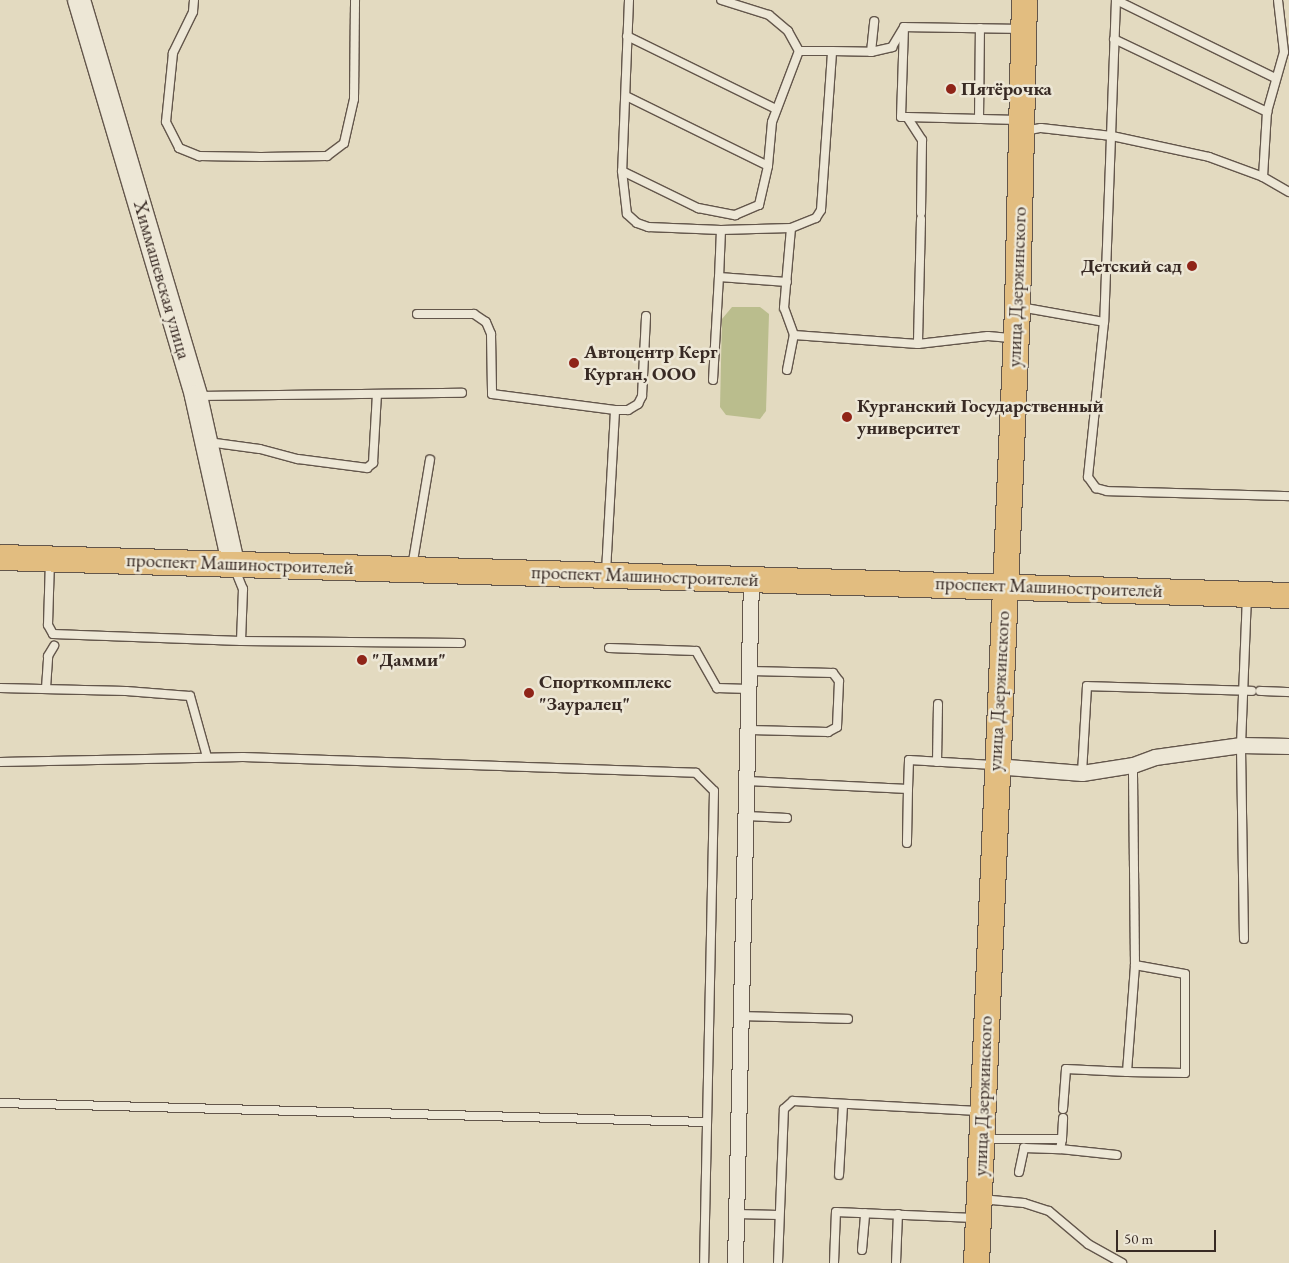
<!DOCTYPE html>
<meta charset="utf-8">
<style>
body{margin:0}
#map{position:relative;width:1289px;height:1263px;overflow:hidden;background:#e3dac0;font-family:"EB Garamond",serif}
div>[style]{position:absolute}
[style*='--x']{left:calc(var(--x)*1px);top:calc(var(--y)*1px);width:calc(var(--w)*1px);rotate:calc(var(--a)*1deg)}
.green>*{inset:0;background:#babd8d}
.roads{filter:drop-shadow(1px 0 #63564b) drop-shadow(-1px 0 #63564b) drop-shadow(0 1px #63564b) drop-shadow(0 -1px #63564b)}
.lane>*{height:8px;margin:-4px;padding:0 4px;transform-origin:4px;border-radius:4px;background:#ede7d6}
.street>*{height:15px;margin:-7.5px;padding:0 7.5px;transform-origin:7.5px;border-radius:7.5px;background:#ede7d6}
.secondary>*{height:22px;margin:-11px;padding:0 11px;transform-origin:11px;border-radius:11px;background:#ede7d6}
.primary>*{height:25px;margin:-12.5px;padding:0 12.5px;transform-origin:12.5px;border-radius:12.5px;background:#e2bd80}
.dots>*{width:14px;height:14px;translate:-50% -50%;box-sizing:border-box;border:2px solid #ede7d6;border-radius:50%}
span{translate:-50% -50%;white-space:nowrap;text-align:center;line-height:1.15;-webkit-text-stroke:5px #ede7d6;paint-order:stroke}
.poi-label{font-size:19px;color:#382a24;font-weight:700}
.left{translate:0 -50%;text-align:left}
.right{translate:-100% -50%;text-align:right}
.street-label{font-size:19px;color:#382a24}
.scale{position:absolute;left:1116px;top:1230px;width:100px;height:22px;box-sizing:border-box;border:2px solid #382a24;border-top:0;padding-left:6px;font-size:15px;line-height:18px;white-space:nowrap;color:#382a24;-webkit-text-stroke:4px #ede7d6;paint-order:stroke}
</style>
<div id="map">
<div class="green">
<i style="clip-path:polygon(732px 307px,760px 307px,769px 314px,766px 411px,760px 419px,726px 415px,720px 407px,722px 319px)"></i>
</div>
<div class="roads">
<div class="lane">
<i style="--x:194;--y:0;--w:12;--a:95"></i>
<i style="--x:193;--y:12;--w:46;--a:116"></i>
<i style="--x:173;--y:53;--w:69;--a:95.8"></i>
<i style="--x:166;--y:122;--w:29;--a:63"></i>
<i style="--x:179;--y:148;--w:22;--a:22"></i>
<i style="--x:199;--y:156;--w:62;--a:0.9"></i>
<i style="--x:261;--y:157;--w:66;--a:-0.9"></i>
<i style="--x:327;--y:156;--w:21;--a:-37"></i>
<i style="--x:344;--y:143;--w:45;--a:-77.2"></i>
<i style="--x:354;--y:99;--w:99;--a:-89.4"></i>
<i style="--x:629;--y:0;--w:171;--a:92.3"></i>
<i style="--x:622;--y:171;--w:43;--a:83.4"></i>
<i style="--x:627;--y:214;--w:13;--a:42"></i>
<i style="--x:637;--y:223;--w:12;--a:20"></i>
<i style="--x:648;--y:227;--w:73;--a:2.4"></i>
<i style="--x:721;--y:230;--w:70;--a:-1.6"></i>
<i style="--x:791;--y:228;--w:27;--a:-22"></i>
<i style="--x:816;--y:218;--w:9;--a:-58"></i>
<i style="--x:821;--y:210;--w:159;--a:-86"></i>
<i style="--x:832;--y:51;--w:39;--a:1"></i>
<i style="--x:871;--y:52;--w:22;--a:-13"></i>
<i style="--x:892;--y:47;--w:23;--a:-59"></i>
<i style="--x:1116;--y:0;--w:322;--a:92.1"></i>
<i style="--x:1104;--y:322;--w:156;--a:95.9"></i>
<i style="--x:1088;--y:477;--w:14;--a:54"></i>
<i style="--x:1096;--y:488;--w:11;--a:15"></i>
<i style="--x:1107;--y:491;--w:182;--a:1.6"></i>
<i style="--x:1116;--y:0;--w:177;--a:26.1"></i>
<i style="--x:627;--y:36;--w:166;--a:26.1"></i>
<i style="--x:1114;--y:39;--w:170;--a:25.5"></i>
<i style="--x:799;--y:51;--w:33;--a:0"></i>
<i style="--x:871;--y:52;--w:31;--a:-84"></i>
<i style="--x:626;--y:96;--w:158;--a:26.2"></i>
<i style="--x:907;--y:117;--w:111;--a:1.5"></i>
<i style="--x:979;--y:119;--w:91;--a:-89.4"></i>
<i style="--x:1025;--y:131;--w:16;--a:-11"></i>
<i style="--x:1041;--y:128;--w:71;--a:6.4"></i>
<i style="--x:1112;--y:136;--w:99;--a:12.2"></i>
<i style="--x:1209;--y:157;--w:58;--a:20.3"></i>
<i style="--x:1263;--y:177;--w:30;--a:30"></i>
<i style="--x:622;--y:171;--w:85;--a:26"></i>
<i style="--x:698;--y:208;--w:38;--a:11"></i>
<i style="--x:735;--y:215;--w:26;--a:-23"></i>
<i style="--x:759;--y:205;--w:40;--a:-77"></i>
<i style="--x:768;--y:166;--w:44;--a:-84.8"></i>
<i style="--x:772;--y:122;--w:76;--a:-69.2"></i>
<i style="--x:799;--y:51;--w:23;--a:-119"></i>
<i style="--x:788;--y:31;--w:25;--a:-140"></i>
<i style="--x:769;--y:15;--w:50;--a:-162.6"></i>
<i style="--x:1263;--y:177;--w:65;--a:-86.5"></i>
<i style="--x:1267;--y:112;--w:62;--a:-74.2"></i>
<i style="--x:1284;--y:52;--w:52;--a:-96.6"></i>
<i style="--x:921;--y:213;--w:73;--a:-89.2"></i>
<i style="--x:922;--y:140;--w:27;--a:-123"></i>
<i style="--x:907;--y:117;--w:6;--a:180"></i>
<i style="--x:901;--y:117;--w:90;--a:-88.1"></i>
<i style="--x:904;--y:27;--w:116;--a:1"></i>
<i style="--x:921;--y:219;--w:125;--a:91.4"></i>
<i style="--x:918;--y:344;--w:70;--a:-6.5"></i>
<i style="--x:988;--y:336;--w:25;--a:5"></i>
<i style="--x:721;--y:230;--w:47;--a:92.4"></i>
<i style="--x:719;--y:277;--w:68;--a:4.2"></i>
<i style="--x:1020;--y:307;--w:85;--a:10.1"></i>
<i style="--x:417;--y:314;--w:57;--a:0"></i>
<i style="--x:474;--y:314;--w:14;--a:34"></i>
<i style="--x:486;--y:322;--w:13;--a:67"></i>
<i style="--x:491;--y:334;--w:60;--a:89"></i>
<i style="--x:492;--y:394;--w:124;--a:7.4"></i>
<i style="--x:615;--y:410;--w:13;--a:0"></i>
<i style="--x:628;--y:410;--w:12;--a:-31"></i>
<i style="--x:638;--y:404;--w:9;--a:-63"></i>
<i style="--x:642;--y:396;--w:80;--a:-87.1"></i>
<i style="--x:794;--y:335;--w:124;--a:4.2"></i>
<i style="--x:787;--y:370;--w:36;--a:-79"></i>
<i style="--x:794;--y:335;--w:29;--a:-110"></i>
<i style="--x:784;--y:308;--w:80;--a:-85"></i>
<i style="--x:713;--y:380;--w:103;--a:-86.7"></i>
<i style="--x:198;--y:396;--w:264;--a:-0.7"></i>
<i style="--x:208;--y:442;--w:52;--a:7.7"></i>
<i style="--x:260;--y:449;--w:39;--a:15"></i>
<i style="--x:298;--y:459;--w:70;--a:7.4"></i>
<i style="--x:367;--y:468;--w:8;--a:-40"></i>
<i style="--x:373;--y:463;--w:69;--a:-86.7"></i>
<i style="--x:50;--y:561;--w:64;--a:91.8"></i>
<i style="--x:48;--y:625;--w:10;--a:61"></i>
<i style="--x:53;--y:634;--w:188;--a:2.1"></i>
<i style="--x:241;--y:641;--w:220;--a:0.5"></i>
<i style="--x:234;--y:567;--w:24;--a:68"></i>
<i style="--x:243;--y:589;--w:52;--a:92.2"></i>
<i style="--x:412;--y:567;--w:109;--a:-80.5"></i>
<i style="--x:606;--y:572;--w:162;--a:-86.8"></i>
<i style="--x:609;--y:648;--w:87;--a:2"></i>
<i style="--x:696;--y:651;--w:43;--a:60.4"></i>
<i style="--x:717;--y:688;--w:32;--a:2"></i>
<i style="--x:0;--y:688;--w:126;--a:1.4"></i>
<i style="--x:126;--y:691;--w:64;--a:4.5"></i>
<i style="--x:190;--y:696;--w:63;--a:74.4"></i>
<i style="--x:46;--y:688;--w:32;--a:-86"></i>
<i style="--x:48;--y:656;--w:12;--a:-59"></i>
<i style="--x:1260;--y:691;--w:29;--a:2"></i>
<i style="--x:750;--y:730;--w:78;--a:1.5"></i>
<i style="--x:828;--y:732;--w:10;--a:-29"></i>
<i style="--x:837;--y:727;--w:46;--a:-87.5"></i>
<i style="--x:839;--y:681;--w:10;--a:-127"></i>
<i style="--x:833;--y:673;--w:82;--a:-178.6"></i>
<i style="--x:0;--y:762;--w:243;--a:-1.2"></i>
<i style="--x:243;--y:757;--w:453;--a:2"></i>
<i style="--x:696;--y:773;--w:25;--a:45"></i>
<i style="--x:714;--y:791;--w:472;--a:91.2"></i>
<i style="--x:937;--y:762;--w:58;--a:-89"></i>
<i style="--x:1082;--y:773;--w:87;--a:-86.7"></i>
<i style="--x:1087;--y:686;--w:165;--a:1.7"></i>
<i style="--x:748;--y:781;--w:160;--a:2.9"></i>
<i style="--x:908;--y:789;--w:54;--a:91.1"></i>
<i style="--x:908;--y:789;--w:29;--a:-88"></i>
<i style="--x:909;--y:760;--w:84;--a:3.4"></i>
<i style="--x:747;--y:816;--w:40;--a:2.9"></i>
<i style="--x:1244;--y:939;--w:194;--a:-90.9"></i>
<i style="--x:1241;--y:745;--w:149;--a:-87.7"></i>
<i style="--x:743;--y:1016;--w:105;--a:1.6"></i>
<i style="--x:1127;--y:1072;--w:58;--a:1"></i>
<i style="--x:1185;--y:1073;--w:99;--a:-90"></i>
<i style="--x:1185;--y:974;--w:51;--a:-169.8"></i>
<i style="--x:0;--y:1103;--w:707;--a:1.54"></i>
<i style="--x:1063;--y:1109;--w:40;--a:-85.7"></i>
<i style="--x:1066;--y:1069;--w:61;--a:2.8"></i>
<i style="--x:1127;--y:1072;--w:107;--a:-85.7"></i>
<i style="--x:1135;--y:965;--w:200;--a:-90.6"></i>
<i style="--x:985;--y:1139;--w:77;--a:0"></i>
<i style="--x:1062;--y:1139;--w:21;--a:-87"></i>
<i style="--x:1062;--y:1139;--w:10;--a:101"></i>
<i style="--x:1060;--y:1149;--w:57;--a:6"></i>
<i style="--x:1019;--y:1172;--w:25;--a:-78"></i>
<i style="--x:1024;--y:1148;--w:36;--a:2"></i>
<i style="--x:839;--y:1175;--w:70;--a:-86.7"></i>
<i style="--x:981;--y:1199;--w:43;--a:5.3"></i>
<i style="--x:1024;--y:1203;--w:26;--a:18"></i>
<i style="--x:1049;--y:1211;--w:51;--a:40.2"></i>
<i style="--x:1088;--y:1244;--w:39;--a:29"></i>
<i style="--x:736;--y:1214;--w:43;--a:1.3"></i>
<i style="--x:862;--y:1250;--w:37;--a:-85"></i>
<i style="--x:778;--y:1263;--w:154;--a:-87.8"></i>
<i style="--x:784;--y:1109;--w:12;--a:-42"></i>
<i style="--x:793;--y:1101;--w:186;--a:3.1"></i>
<i style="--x:834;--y:1263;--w:51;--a:-87.8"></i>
<i style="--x:836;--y:1212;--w:138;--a:2.5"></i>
<i style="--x:896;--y:1263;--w:49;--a:-87.7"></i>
</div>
<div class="street">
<i style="--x:995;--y:766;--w:87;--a:4.6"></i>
<i style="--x:1082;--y:773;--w:52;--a:-8.9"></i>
<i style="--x:1133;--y:765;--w:23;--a:-20"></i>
<i style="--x:1155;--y:757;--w:87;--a:-7.9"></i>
<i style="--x:1241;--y:745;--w:48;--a:1.2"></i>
<i style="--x:735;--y:1263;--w:684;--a:-88.66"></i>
</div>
<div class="secondary">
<i style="--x:79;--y:0;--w:413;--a:73.5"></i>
<i style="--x:196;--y:396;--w:171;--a:77.5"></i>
</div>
<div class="primary">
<i style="--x:0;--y:557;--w:1290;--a:1.69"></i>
<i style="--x:976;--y:1263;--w:957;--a:-87.54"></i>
<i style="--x:1017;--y:307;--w:307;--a:-88.7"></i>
</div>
</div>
<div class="dots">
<i style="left:951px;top:89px;background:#8f2418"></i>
<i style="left:1192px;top:266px;background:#8f2418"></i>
<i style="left:574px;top:363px;background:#8f2418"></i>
<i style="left:847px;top:417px;background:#8f2418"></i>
<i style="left:362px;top:660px;background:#8f2418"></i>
<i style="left:529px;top:693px;background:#8f2418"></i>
</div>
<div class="poi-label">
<span class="left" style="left:961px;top:89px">Пятёрочка</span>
<span class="right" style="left:1182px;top:266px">Детский сад</span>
<span class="left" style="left:584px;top:363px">Автоцентр Керг<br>Курган, ООО</span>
<span class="left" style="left:857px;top:417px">Курганский Государственный<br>университет</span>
<span class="left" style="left:372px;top:660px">"Дамми"</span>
<span class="left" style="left:539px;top:693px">Спорткомплекс<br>"Зауралец"</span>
</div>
<div class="street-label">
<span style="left:162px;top:280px;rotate:74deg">Химмашевская улица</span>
<span style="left:1017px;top:287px;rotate:-88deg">улица Дзержинского</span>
<span style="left:240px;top:564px;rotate:2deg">проспект Машиностроителей</span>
<span style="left:645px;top:576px;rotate:2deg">проспект Машиностроителей</span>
<span style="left:1049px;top:587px;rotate:2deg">проспект Машиностроителей</span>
<span style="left:999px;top:691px;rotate:-87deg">улица Дзержинского</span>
<span style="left:983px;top:1096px;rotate:-88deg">улица Дзержинского</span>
</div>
<div class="scale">50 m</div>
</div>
